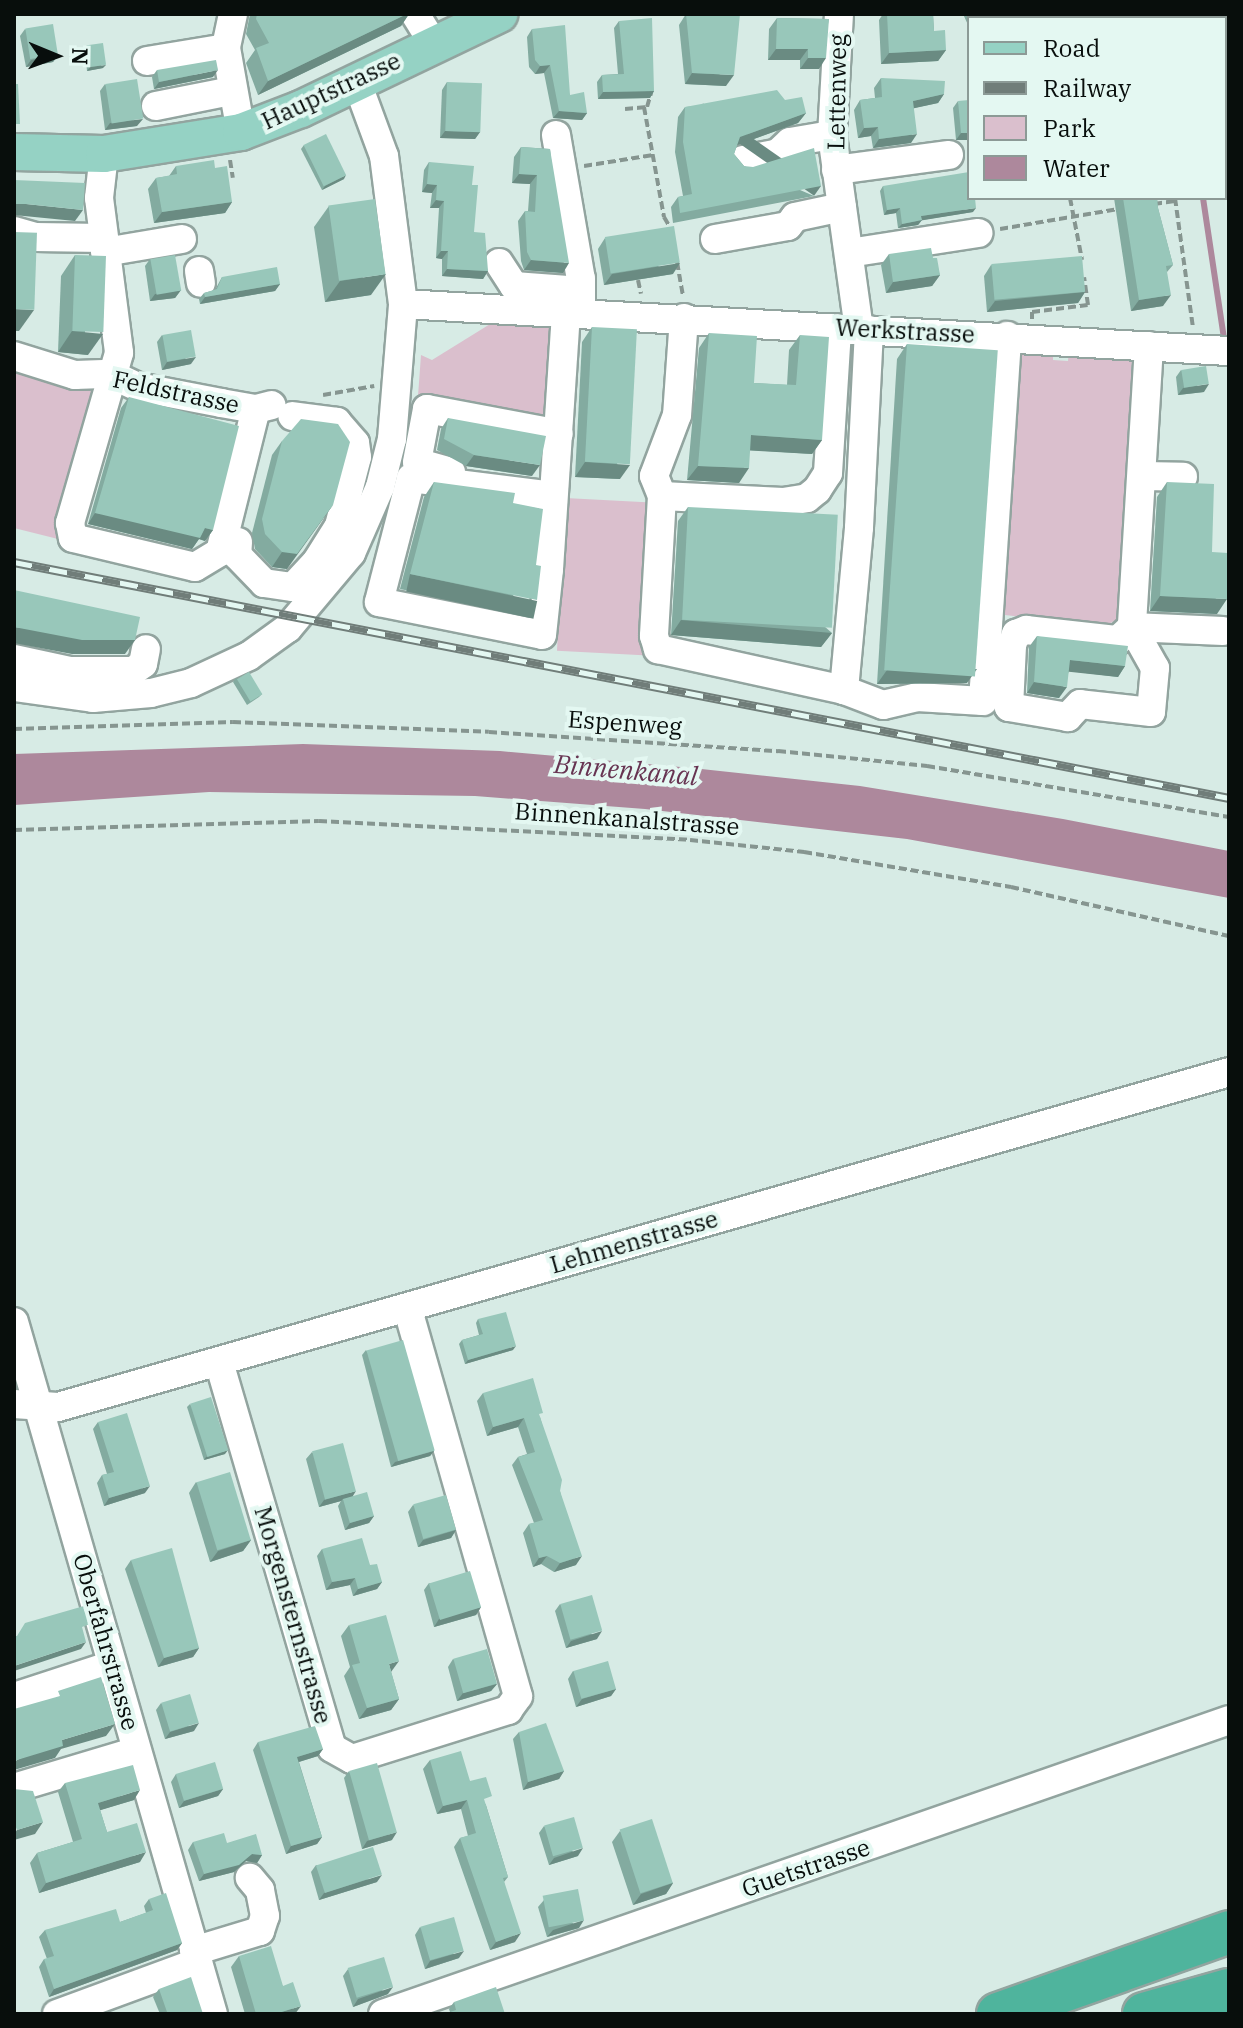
<!DOCTYPE html>
<style>
body{margin:0}
#map{position:relative;width:1243px;height:2028px;overflow:hidden;background:#d7ebe5;font-family:"IBM Plex Serif",serif}
div>[style]{position:absolute}
[style*='--x']{left:calc(var(--x)*1px);top:calc(var(--y)*1px);width:calc(var(--w)*1px);rotate:calc(var(--a)*1deg)}
.green>*{inset:0;background:#dabfcd;transform-origin:0 0}
.water>*{inset:0;background:#ad889c}
.stream>*{height:6px;margin:-3px;padding:0 3px;transform-origin:3px;border-radius:3px;background:#ad889c}
.path>*{height:4px;margin-top:-2px;transform-origin:0;background:repeating-linear-gradient(90deg,#869590 0 8px,transparent 0 12px)}
.roads{filter:drop-shadow(2px 0 #92a49f) drop-shadow(-2px 0 #92a49f) drop-shadow(0 2px #92a49f) drop-shadow(0 -2px #92a49f)}
.minor>*{height:28px;margin:-14px;padding:0 14px;transform-origin:14px;border-radius:14px;background:#fff}
.major>*{height:36px;margin:-18px;padding:0 18px;transform-origin:18px;border-radius:18px;background:#95d2c4}
.highway>*{height:42px;margin:-21px;padding:0 21px;transform-origin:21px;border-radius:21px;background:#4fb49d}
.rail>*{height:9px;margin-top:-4.5px;transform-origin:0;background:repeating-linear-gradient(90deg,#e4f8f2 0 18px,#707d79 0 36px);box-sizing:border-box;border-block:2px solid #707d79}
.wall>*{inset:0;background:#83aba0}
.shaded-wall>*{inset:0;background:#6a8b82;transform-origin:0 0}
.building>*{inset:0;background:#98c7ba;transform-origin:0 0}
span{translate:-50% -50%;white-space:nowrap;text-align:center;line-height:1.15;-webkit-text-stroke:8px #e4f8f2;paint-order:stroke}
.street-label{font-size:24px;color:#080e0c}
.water-label{font-size:26px;color:#673452;font-style:italic}
.frame{position:absolute;inset:0;border:16px solid #080e0c;pointer-events:none}
.legend{position:absolute;left:967px;top:16px;width:260px;height:184px;box-sizing:border-box;background:#e4f8f2;border:2px solid #8c9a96;margin:0;padding:10px 14px;list-style:none;font-size:24px;color:#080e0c}
.legend li{display:flex;align-items:center;gap:16px;height:40px}
.legend b{width:40px;border:2px solid #8c9a96}
.north{position:absolute;left:16px;top:16px;width:80px;height:80px;-webkit-text-stroke:6px #e4f8f2;paint-order:stroke;rotate:91deg;font-size:22px;font-weight:700;line-height:32px;text-align:center;color:#080e0c}
.north::after{content:'';display:block;margin:auto;width:28px;height:36px;background:#080e0c;clip-path:polygon(50% 0,100% 100%,50% 72%,0 100%)}
</style>
<div id="map">
<div class="green">
<i style="clip-path:polygon(495px 321px,538px 322px,550px 328px,554px 338px,549px 419px,418px 396px,421px 355px,432px 360px)"></i>
<i style="clip-path:polygon(1053px 349px,1053px 360px,1068px 361px,1069px 350px,1132px 360px,1118px 619px,1105px 626px,996px 614px,1011px 353px)"></i>
<i style="clip-path:polygon(14px 369px,95px 389px,58px 539px,14px 528px)"></i>
<i style="left:565px;top:498px;width:91px;height:153px;rotate:3deg"></i>
</div>
<div class="water">
<i style="clip-path:polygon(303px 744px,500px 751px,692px 768px,860px 786px,1063px 819px,1229px 851px,1229px 898px,907px 839px,645px 809px,475px 796px,209px 792px,14px 805px,14px 754px)"></i>
</div>
<div class="stream">
<i style="--x:1137;--y:14;--w:4;--a:63"></i>
<i style="--x:1203;--y:198;--w:149;--a:81.5"></i>
</div>
<div class="path">
<i style="--x:644;--y:107;--w:112;--a:79.7"></i>
<i style="--x:664;--y:217;--w:14;--a:60"></i>
<i style="--x:625;--y:109;--w:22;--a:-5"></i>
<i style="--x:647;--y:107;--w:15;--a:-74"></i>
<i style="--x:230;--y:160;--w:18;--a:81"></i>
<i style="--x:584;--y:166;--w:70;--a:-9.1"></i>
<i style="--x:1070;--y:198;--w:63;--a:79"></i>
<i style="--x:1175;--y:198;--w:131;--a:82.1"></i>
<i style="--x:1154;--y:204;--w:21;--a:-8"></i>
<i style="--x:1000;--y:229;--w:120;--a:-9.6"></i>
<i style="--x:677;--y:262;--w:35;--a:80"></i>
<i style="--x:638;--y:280;--w:14;--a:78"></i>
<i style="--x:1032;--y:319;--w:7;--a:-90"></i>
<i style="--x:1032;--y:312;--w:56;--a:-7.1"></i>
<i style="--x:1088;--y:305;--w:28;--a:-98"></i>
<i style="--x:323;--y:395;--w:52;--a:-10"></i>
<i style="--x:14;--y:729;--w:219;--a:-1.8"></i>
<i style="--x:233;--y:722;--w:256;--a:2.2"></i>
<i style="--x:489;--y:732;--w:290;--a:3.8"></i>
<i style="--x:778;--y:751;--w:150;--a:5.7"></i>
<i style="--x:927;--y:766;--w:306;--a:9.6"></i>
<i style="--x:14;--y:830;--w:305;--a:-1.7"></i>
<i style="--x:319;--y:821;--w:371;--a:2.9"></i>
<i style="--x:690;--y:840;--w:115;--a:6"></i>
<i style="--x:804;--y:852;--w:210;--a:9.6"></i>
<i style="--x:1011;--y:887;--w:223;--a:12.7"></i>
</div>
<div class="roads">
<div class="minor">
<i style="--x:233;--y:14;--w:35;--a:102"></i>
<i style="--x:226;--y:48;--w:85;--a:79.9"></i>
<i style="--x:415;--y:14;--w:34;--a:58"></i>
<i style="--x:839;--y:14;--w:121;--a:93.3"></i>
<i style="--x:832;--y:135;--w:197;--a:82.1"></i>
<i style="--x:1084;--y:18;--w:8;--a:-30"></i>
<i style="--x:147;--y:61;--w:80;--a:-9.3"></i>
<i style="--x:156;--y:106;--w:76;--a:-11.3"></i>
<i style="--x:556;--y:135;--w:146;--a:80.2"></i>
<i style="--x:581;--y:279;--w:33;--a:90"></i>
<i style="--x:104;--y:154;--w:44;--a:96.5"></i>
<i style="--x:99;--y:198;--w:156;--a:82.6"></i>
<i style="--x:119;--y:353;--w:177;--a:106.1"></i>
<i style="--x:70;--y:523;--w:15;--a:79"></i>
<i style="--x:73;--y:538;--w:125;--a:13.4"></i>
<i style="--x:195;--y:567;--w:29;--a:-31"></i>
<i style="--x:220;--y:552;--w:147;--a:-75.9"></i>
<i style="--x:743;--y:160;--w:36;--a:-11"></i>
<i style="--x:778;--y:153;--w:16;--a:-43"></i>
<i style="--x:790;--y:142;--w:43;--a:-9.5"></i>
<i style="--x:836;--y:170;--w:114;--a:-7.6"></i>
<i style="--x:14;--y:231;--w:22;--a:16"></i>
<i style="--x:35;--y:237;--w:68;--a:0.8"></i>
<i style="--x:715;--y:239;--w:74;--a:-10.1"></i>
<i style="--x:788;--y:226;--w:11;--a:-52"></i>
<i style="--x:795;--y:217;--w:48;--a:-12"></i>
<i style="--x:105;--y:252;--w:78;--a:-9.6"></i>
<i style="--x:849;--y:253;--w:131;--a:-8.8"></i>
<i style="--x:499;--y:263;--w:27;--a:57"></i>
<i style="--x:514;--y:286;--w:67;--a:4.3"></i>
<i style="--x:199;--y:271;--w:12;--a:81"></i>
<i style="--x:403;--y:304;--w:827;--a:3.26"></i>
<i style="--x:684;--y:318;--w:97;--a:94.1"></i>
<i style="--x:677;--y:415;--w:65;--a:110.7"></i>
<i style="--x:654;--y:476;--w:22;--a:68"></i>
<i style="--x:662;--y:496;--w:121;--a:2.8"></i>
<i style="--x:783;--y:502;--w:24;--a:-9"></i>
<i style="--x:807;--y:498;--w:13;--a:-39"></i>
<i style="--x:817;--y:490;--w:20;--a:-57"></i>
<i style="--x:828;--y:473;--w:145;--a:-86.4"></i>
<i style="--x:869;--y:330;--w:198;--a:92.9"></i>
<i style="--x:859;--y:528;--w:163;--a:95.3"></i>
<i style="--x:844;--y:690;--w:42;--a:21"></i>
<i style="--x:883;--y:705;--w:35;--a:-13"></i>
<i style="--x:917;--y:697;--w:66;--a:3.5"></i>
<i style="--x:983;--y:701;--w:366;--a:-86.2"></i>
<i style="--x:1149;--y:346;--w:282;--a:93.5"></i>
<i style="--x:1132;--y:627;--w:47;--a:60.7"></i>
<i style="--x:1155;--y:668;--w:44;--a:95.2"></i>
<i style="--x:1151;--y:712;--w:71;--a:-173.6"></i>
<i style="--x:1080;--y:704;--w:18;--a:133"></i>
<i style="--x:1068;--y:717;--w:60;--a:-170.4"></i>
<i style="--x:1009;--y:707;--w:62;--a:-87.2"></i>
<i style="--x:1012;--y:645;--w:12;--a:-70"></i>
<i style="--x:1016;--y:634;--w:11;--a:-22"></i>
<i style="--x:1026;--y:630;--w:93;--a:6.2"></i>
<i style="--x:1118;--y:640;--w:19;--a:-43"></i>
<i style="--x:1132;--y:627;--w:91;--a:2.5"></i>
<i style="--x:14;--y:356;--w:64;--a:17.3"></i>
<i style="--x:75;--y:375;--w:35;--a:-2"></i>
<i style="--x:110;--y:374;--w:31;--a:25"></i>
<i style="--x:138;--y:387;--w:85;--a:10.9"></i>
<i style="--x:221;--y:403;--w:36;--a:10"></i>
<i style="--x:256;--y:409;--w:16;--a:-14"></i>
<i style="--x:451;--y:472;--w:35;--a:-164"></i>
<i style="--x:417;--y:462;--w:54;--a:-79.3"></i>
<i style="--x:427;--y:409;--w:134;--a:10.7"></i>
<i style="--x:1144;--y:476;--w:39;--a:1"></i>
<i style="--x:553;--y:496;--w:143;--a:-172.8"></i>
<i style="--x:411;--y:478;--w:128;--a:104.5"></i>
<i style="--x:379;--y:602;--w:166;--a:11.4"></i>
<i style="--x:542;--y:635;--w:66;--a:-83.9"></i>
<i style="--x:549;--y:569;--w:259;--a:-86.2"></i>
<i style="--x:662;--y:496;--w:140;--a:93.3"></i>
<i style="--x:654;--y:636;--w:14;--a:73"></i>
<i style="--x:658;--y:649;--w:190;--a:12.4"></i>
<i style="--x:238;--y:542;--w:13;--a:94"></i>
<i style="--x:237;--y:555;--w:39;--a:46"></i>
<i style="--x:264;--y:583;--w:29;--a:8"></i>
<i style="--x:293;--y:587;--w:35;--a:-47"></i>
<i style="--x:317;--y:561;--w:41;--a:-57.8"></i>
<i style="--x:339;--y:526;--w:71;--a:-75.4"></i>
<i style="--x:357;--y:457;--w:14;--a:-98"></i>
<i style="--x:355;--y:443;--w:28;--a:-131"></i>
<i style="--x:337;--y:422;--w:45;--a:-172.4"></i>
<i style="--x:14;--y:659;--w:57;--a:12.1"></i>
<i style="--x:70;--y:671;--w:63;--a:0"></i>
<i style="--x:133;--y:671;--w:12;--a:-35"></i>
<i style="--x:143;--y:664;--w:15;--a:-79"></i>
<i style="--x:14;--y:687;--w:80;--a:7.9"></i>
<i style="--x:93;--y:698;--w:58;--a:-4.9"></i>
<i style="--x:151;--y:693;--w:41;--a:-14"></i>
<i style="--x:191;--y:683;--w:64;--a:-25"></i>
<i style="--x:249;--y:656;--w:48;--a:-35.7"></i>
<i style="--x:288;--y:628;--w:98;--a:-50"></i>
<i style="--x:351;--y:553;--w:72;--a:-66.3"></i>
<i style="--x:380;--y:487;--w:49;--a:-76"></i>
<i style="--x:392;--y:439;--w:135;--a:-85.3"></i>
<i style="--x:403;--y:304;--w:149;--a:-97.3"></i>
<i style="--x:384;--y:156;--w:81;--a:-110.2"></i>
<i style="--x:14;--y:1322;--w:720;--a:73.96"></i>
<i style="--x:219;--y:1362;--w:402;--a:73.7"></i>
<i style="--x:332;--y:1748;--w:23;--a:29"></i>
<i style="--x:352;--y:1759;--w:164;--a:-17.4"></i>
<i style="--x:508;--y:1710;--w:17;--a:-54"></i>
<i style="--x:518;--y:1696;--w:401;--a:-105.9"></i>
<i style="--x:14;--y:1404;--w:44;--a:3.9"></i>
<i style="--x:58;--y:1407;--w:1218;--a:-15.96"></i>
<i style="--x:14;--y:1697;--w:103;--a:-18.1"></i>
<i style="--x:14;--y:1788;--w:128;--a:-16.7"></i>
<i style="--x:194;--y:1951;--w:69;--a:-16.9"></i>
<i style="--x:260;--y:1931;--w:16;--a:-72"></i>
<i style="--x:265;--y:1916;--w:26;--a:-101"></i>
<i style="--x:260;--y:1890;--w:16;--a:-130"></i>
<i style="--x:57;--y:2014;--w:150;--a:-20.2"></i>
<i style="--x:383;--y:2014;--w:896;--a:-19.16"></i>
</div>
<div class="major">
<i style="--x:14;--y:152;--w:90;--a:1.3"></i>
<i style="--x:104;--y:154;--w:139;--a:-9.1"></i>
<i style="--x:241;--y:132;--w:64;--a:-21"></i>
<i style="--x:301;--y:109;--w:220;--a:-25.6"></i>
</div>
<div class="highway">
<i style="--x:998;--y:2014;--w:245;--a:-19.5"></i>
<i style="--x:1144;--y:2014;--w:88;--a:-15.8"></i>
</div>
</div>
<div class="rail">
<i style="--x:14;--y:562;--w:1238;--a:10.99"></i>
</div>
<div class="wall">
<i style="clip-path:polygon(250px 14px,409px 14px,401px 26px,258px 95px,246px 63px,255px 50px,246px 34px)"></i>
<i style="clip-path:polygon(686px 14px,726px 86px,685px 84px,679px 25px)"></i>
<i style="clip-path:polygon(883px 14px,933px 14px,934px 31px,946px 50px,938px 61px,881px 64px,879px 20px)"></i>
<i style="clip-path:polygon(963px 14px,1074px 14px,1075px 18px,969px 18px,969px 27px)"></i>
<i style="clip-path:polygon(777px 18px,829px 19px,819px 69px,800px 69px,800px 60px,768px 60px,769px 29px)"></i>
<i style="clip-path:polygon(619px 21px,654px 91px,650px 98px,598px 99px,597px 82px,602px 75px,618px 74px,614px 28px)"></i>
<i style="clip-path:polygon(25px 29px,58px 55px,53px 62px,26px 67px,20px 36px)"></i>
<i style="clip-path:polygon(532px 29px,570px 95px,587px 113px,582px 120px,553px 118px,544px 73px,535px 74px,529px 67px,527px 37px)"></i>
<i style="clip-path:polygon(87px 45px,103px 68px,87px 71px,85px 49px)"></i>
<i style="clip-path:polygon(157px 70px,213px 77px,154px 89px,152px 77px)"></i>
<i style="clip-path:polygon(881px 78px,944px 94px,938px 103px,914px 108px,911px 143px,873px 148px,871px 136px,858px 138px,854px 110px,860px 100px,875px 98px,874px 88px)"></i>
<i style="clip-path:polygon(447px 82px,480px 132px,475px 139px,440px 138px,442px 90px)"></i>
<i style="clip-path:polygon(105px 84px,137px 126px,105px 130px,100px 91px)"></i>
<i style="clip-path:polygon(785px 100px,806px 113px,798px 123px,737px 145px,734px 154px,744px 166px,814px 196px,673px 223px,671px 207px,678px 197px,683px 196px,675px 152px,678px 117px,685px 107px)"></i>
<i style="clip-path:polygon(958px 101px,969px 140px,956px 140px,953px 108px)"></i>
<i style="clip-path:polygon(304px 145px,344px 179px,322px 190px,301px 149px)"></i>
<i style="clip-path:polygon(521px 147px,550px 149px,563px 273px,524px 270px,521px 261px,518px 221px,525px 211px,528px 211px,530px 184px,512px 183px,514px 157px)"></i>
<i style="clip-path:polygon(429px 162px,472px 185px,474px 232px,488px 271px,483px 279px,442px 276px,442px 259px,436px 258px,439px 208px,430px 208px,432px 193px,422px 192px,424px 170px)"></i>
<i style="clip-path:polygon(176px 166px,215px 168px,232px 202px,225px 213px,154px 223px,148px 189px,156px 178px,169px 176px)"></i>
<i style="clip-path:polygon(883px 186px,973px 212px,922px 220px,918px 225px,898px 228px,896px 213px,884px 215px,880px 191px)"></i>
<i style="clip-path:polygon(1114px 198px,1157px 198px,1158px 208px,1173px 265px,1167px 272px,1163px 306px,1131px 311px)"></i>
<i style="clip-path:polygon(329px 206px,371px 295px,325px 302px,314px 227px)"></i>
<i style="clip-path:polygon(605px 238px,673px 274px,604px 285px,598px 249px)"></i>
<i style="clip-path:polygon(889px 254px,933px 258px,940px 275px,932px 286px,886px 293px,881px 265px)"></i>
<i style="clip-path:polygon(75px 255px,88px 355px,58px 352px,61px 276px)"></i>
<i style="clip-path:polygon(150px 259px,181px 290px,175px 298px,150px 301px,145px 266px)"></i>
<i style="clip-path:polygon(991px 265px,1085px 292px,1078px 303px,987px 312px,984px 276px)"></i>
<i style="clip-path:polygon(222px 277px,280px 284px,275px 291px,200px 304px,199px 299px,204px 293px,215px 290px)"></i>
<i style="clip-path:polygon(592px 327px,620px 479px,575px 477px,582px 342px)"></i>
<i style="clip-path:polygon(709px 333px,754px 383px,787px 385px,789px 350px,800px 335px,822px 440px,812px 454px,750px 450px,739px 483px,687px 480px,699px 348px)"></i>
<i style="clip-path:polygon(162px 335px,191px 364px,162px 370px,157px 342px)"></i>
<i style="clip-path:polygon(907px 344px,967px 683px,877px 684px,897px 359px)"></i>
<i style="clip-path:polygon(1181px 370px,1204px 392px,1178px 395px,1176px 377px)"></i>
<i style="clip-path:polygon(129px 397px,213px 530px,205px 541px,199px 539px,192px 549px,88px 524px,121px 408px)"></i>
<i style="clip-path:polygon(448px 418px,532px 476px,466px 466px,437px 450px,441px 429px)"></i>
<i style="clip-path:polygon(282px 441px,287px 569px,272px 567px,255px 549px,252px 533px,272px 455px)"></i>
<i style="clip-path:polygon(434px 482px,527px 615px,400px 589px,424px 497px)"></i>
<i style="clip-path:polygon(1167px 482px,1212px 552px,1217px 614px,1150px 611px,1157px 497px)"></i>
<i style="clip-path:polygon(688px 507px,832px 633px,821px 647px,671px 635px,678px 521px)"></i>
<i style="clip-path:polygon(1037px 636px,1125px 666px,1118px 677px,1069px 671px,1059px 698px,1027px 693px,1029px 647px)"></i>
<i style="clip-path:polygon(236px 678px,262px 694px,259px 697px,247px 705px,233px 682px)"></i>
<i style="clip-path:polygon(478px 1319px,513px 1350px,465px 1364px,459px 1344px,462px 1340px,479px 1335px,476px 1323px)"></i>
<i style="clip-path:polygon(366px 1350px,434px 1451px,430px 1456px,391px 1467px,362px 1355px)"></i>
<i style="clip-path:polygon(483px 1393px,540px 1417px,560px 1491px,576px 1565px,554px 1572px,541px 1564px,533px 1567px,523px 1533px,529px 1524px,534px 1523px,512px 1465px,518px 1457px,527px 1454px,518px 1427px,487px 1436px,477px 1401px)"></i>
<i style="clip-path:polygon(190px 1404px,225px 1454px,204px 1460px,187px 1407px)"></i>
<i style="clip-path:polygon(98px 1422px,145px 1493px,104px 1506px,97px 1483px,102px 1475px,107px 1474px,93px 1429px)"></i>
<i style="clip-path:polygon(312px 1452px,353px 1496px,374px 1516px,369px 1523px,345px 1530px,338px 1506px,341px 1501px,319px 1507px,306px 1459px)"></i>
<i style="clip-path:polygon(196px 1482px,251px 1540px,243px 1551px,210px 1562px,189px 1493px)"></i>
<i style="clip-path:polygon(413px 1505px,456px 1530px,451px 1538px,418px 1547px,408px 1512px)"></i>
<i style="clip-path:polygon(322px 1549px,370px 1565px,382px 1582px,377px 1589px,353px 1596px,350px 1585px,326px 1590px,317px 1556px)"></i>
<i style="clip-path:polygon(131px 1560px,199px 1648px,193px 1657px,158px 1667px,125px 1569px)"></i>
<i style="clip-path:polygon(429px 1583px,481px 1607px,476px 1615px,434px 1627px,424px 1590px)"></i>
<i style="clip-path:polygon(560px 1604px,597px 1639px,566px 1648px,555px 1611px)"></i>
<i style="clip-path:polygon(349px 1625px,391px 1672px,399px 1699px,391px 1710px,359px 1719px,344px 1676px,350px 1667px,341px 1636px)"></i>
<i style="clip-path:polygon(453px 1659px,497px 1684px,491px 1691px,457px 1701px,448px 1667px)"></i>
<i style="clip-path:polygon(573px 1671px,616px 1689px,611px 1696px,576px 1707px,568px 1679px)"></i>
<i style="clip-path:polygon(161px 1703px,194px 1731px,165px 1739px,156px 1710px)"></i>
<i style="clip-path:polygon(519px 1732px,564px 1771px,559px 1779px,523px 1790px,513px 1739px)"></i>
<i style="clip-path:polygon(258px 1742px,323px 1749px,318px 1756px,299px 1762px,322px 1837px,317px 1844px,286px 1854px,253px 1750px)"></i>
<i style="clip-path:polygon(430px 1760px,470px 1781px,486px 1805px,508px 1877px,504px 1882px,515px 1942px,490px 1950px,454px 1847px,460px 1838px,468px 1836px,461px 1809px,437px 1814px,423px 1769px)"></i>
<i style="clip-path:polygon(349px 1771px,392px 1840px,362px 1849px,344px 1778px)"></i>
<i style="clip-path:polygon(176px 1774px,223px 1789px,218px 1796px,179px 1808px,171px 1782px)"></i>
<i style="clip-path:polygon(65px 1783px,134px 1800px,100px 1810px,107px 1832px,140px 1862px,39px 1893px,30px 1863px,37px 1853px,73px 1842px,58px 1792px)"></i>
<i style="clip-path:polygon(544px 1826px,578px 1856px,549px 1865px,539px 1833px)"></i>
<i style="clip-path:polygon(620px 1831px,673px 1883px,666px 1894px,633px 1905px,612px 1842px)"></i>
<i style="clip-path:polygon(193px 1842px,227px 1843px,262px 1855px,257px 1863px,246px 1861px,234px 1872px,199px 1881px,188px 1850px)"></i>
<i style="clip-path:polygon(316px 1865px,377px 1882px,319px 1900px,311px 1872px)"></i>
<i style="clip-path:polygon(149px 1899px,182px 1943px,177px 1950px,49px 1997px,39px 1967px,44px 1959px,47px 1959px,39px 1937px,45px 1930px,120px 1922px,146px 1913px,144px 1906px)"></i>
<i style="clip-path:polygon(544px 1900px,579px 1928px,547px 1937px,538px 1907px)"></i>
<i style="clip-path:polygon(420px 1927px,459px 1958px,425px 1969px,415px 1935px)"></i>
<i style="clip-path:polygon(239px 1956px,283px 1986px,295px 2014px,245px 2014px,231px 1967px)"></i>
<i style="clip-path:polygon(348px 1969px,388px 1994px,353px 2007px,343px 1976px)"></i>
<i style="clip-path:polygon(159px 1989px,203px 2014px,160px 2014px,153px 1997px)"></i>
<i style="clip-path:polygon(454px 2002px,505px 2014px,450px 2012px,449px 2009px)"></i>
</div>
<div class="shaded-wall">
<i style="clip-path:polygon(407px 14px,409px 14px,401px 26px,258px 95px,268px 81px)"></i>
<i style="clip-path:polygon(776px 49px,808px 49px,800px 60px,768px 60px)"></i>
<i style="clip-path:polygon(946px 50px,938px 61px,881px 64px,889px 53px)"></i>
<i style="clip-path:polygon(58px 55px,53px 62px,26px 67px,31px 60px)"></i>
<i style="clip-path:polygon(808px 58px,826px 58px,819px 69px,800px 69px)"></i>
<i style="clip-path:polygon(106px 65px,103px 68px,87px 71px,90px 67px)"></i>
<i style="clip-path:polygon(550px 65px,544px 73px,535px 74px,540px 66px)"></i>
<i style="clip-path:polygon(218px 70px,213px 77px,154px 89px,159px 82px)"></i>
<i style="clip-path:polygon(692px 73px,734px 75px,726px 86px,685px 84px)"></i>
<i style="clip-path:polygon(654px 91px,650px 98px,598px 99px,603px 92px)"></i>
<i style="clip-path:polygon(944px 94px,938px 103px,906px 110px,913px 101px)"></i>
<i style="clip-path:polygon(559px 111px,587px 113px,582px 120px,553px 118px)"></i>
<i style="clip-path:polygon(806px 113px,798px 123px,732px 147px,740px 137px)"></i>
<i style="clip-path:polygon(143px 119px,137px 126px,105px 130px,110px 123px)"></i>
<i style="clip-path:polygon(878px 127px,871px 136px,858px 138px,864px 128px)"></i>
<i style="clip-path:polygon(445px 131px,480px 132px,475px 139px,440px 138px)"></i>
<i style="clip-path:polygon(961px 133px,969px 133px,969px 140px,956px 140px)"></i>
<i style="clip-path:polygon(917px 134px,911px 143px,873px 148px,879px 139px)"></i>
<i style="clip-path:polygon(519px 174px,537px 175px,530px 184px,512px 183px)"></i>
<i style="clip-path:polygon(346px 175px,344px 179px,322px 190px,325px 186px)"></i>
<i style="clip-path:polygon(427px 184px,437px 185px,432px 193px,422px 192px)"></i>
<i style="left:821px;top:186px;width:12px;height:144px;rotate:125deg"></i>
<i style="clip-path:polygon(436px 200px,444px 201px,439px 208px,430px 208px)"></i>
<i style="clip-path:polygon(232px 202px,225px 213px,154px 223px,162px 212px)"></i>
<i style="clip-path:polygon(14px 204px,26px 204px,83px 210px,75px 221px,14px 215px)"></i>
<i style="clip-path:polygon(900px 208px,896px 213px,884px 215px,887px 210px)"></i>
<i style="clip-path:polygon(976px 208px,973px 212px,918px 221px,921px 216px)"></i>
<i style="clip-path:polygon(922px 220px,918px 225px,898px 228px,902px 224px)"></i>
<i style="clip-path:polygon(441px 251px,448px 251px,442px 259px,436px 258px)"></i>
<i style="clip-path:polygon(531px 260px,569px 263px,563px 273px,524px 270px)"></i>
<i style="clip-path:polygon(680px 263px,673px 274px,604px 285px,612px 274px)"></i>
<i style="clip-path:polygon(447px 269px,488px 271px,483px 279px,442px 276px)"></i>
<i style="clip-path:polygon(386px 274px,371px 295px,325px 302px,340px 281px)"></i>
<i style="clip-path:polygon(940px 275px,932px 286px,886px 293px,893px 282px)"></i>
<i style="clip-path:polygon(280px 284px,275px 291px,200px 304px,205px 297px)"></i>
<i style="clip-path:polygon(181px 290px,175px 298px,150px 301px,155px 294px)"></i>
<i style="clip-path:polygon(1085px 292px,1078px 303px,987px 312px,995px 301px)"></i>
<i style="clip-path:polygon(1171px 295px,1163px 306px,1131px 311px,1139px 300px)"></i>
<i style="clip-path:polygon(14px 309px,34px 310px,19px 331px,14px 331px)"></i>
<i style="clip-path:polygon(72px 331px,103px 334px,88px 355px,58px 352px)"></i>
<i style="clip-path:polygon(196px 357px,191px 364px,162px 370px,167px 362px)"></i>
<i style="clip-path:polygon(1209px 384px,1204px 392px,1178px 395px,1183px 388px)"></i>
<i style="clip-path:polygon(751px 435px,822px 440px,812px 454px,741px 450px)"></i>
<i style="clip-path:polygon(474px 455px,540px 465px,532px 476px,466px 466px)"></i>
<i style="clip-path:polygon(585px 462px,630px 465px,620px 479px,575px 477px)"></i>
<i style="clip-path:polygon(698px 466px,749px 468px,739px 483px,687px 480px)"></i>
<i style="clip-path:polygon(333px 505px,287px 569px,272px 567px,282px 552px)"></i>
<i style="clip-path:polygon(95px 513px,205px 528px,213px 530px,205px 541px,199px 539px,192px 549px,88px 524px)"></i>
<i style="left:410px;top:574px;width:130px;height:18px;rotate:12deg"></i>
<i style="clip-path:polygon(1160px 596px,1227px 599px,1217px 614px,1150px 611px)"></i>
<i style="clip-path:polygon(681px 620px,832px 633px,821px 647px,671px 635px)"></i>
<i style="clip-path:polygon(14px 627px,135px 640px,125px 654px,72px 654px,14px 643px)"></i>
<i style="clip-path:polygon(1070px 660px,1125px 666px,1118px 677px,1062px 671px)"></i>
<i style="clip-path:polygon(977px 669px,967px 683px,877px 684px,887px 670px)"></i>
<i style="clip-path:polygon(1034px 682px,1067px 687px,1059px 698px,1027px 693px)"></i>
<i style="clip-path:polygon(516px 1346px,513px 1350px,465px 1364px,468px 1360px)"></i>
<i style="clip-path:polygon(524px 1418px,518px 1427px,487px 1436px,493px 1427px)"></i>
<i style="clip-path:polygon(228px 1450px,225px 1454px,204px 1460px,206px 1457px)"></i>
<i style="clip-path:polygon(434px 1451px,430px 1456px,391px 1467px,395px 1462px)"></i>
<i style="clip-path:polygon(150px 1486px,145px 1493px,104px 1506px,109px 1498px)"></i>
<i style="clip-path:polygon(356px 1491px,351px 1499px,343px 1499px,341px 1501px,319px 1507px,324px 1500px)"></i>
<i style="clip-path:polygon(374px 1516px,369px 1523px,345px 1530px,350px 1523px)"></i>
<i style="clip-path:polygon(456px 1530px,451px 1538px,418px 1547px,423px 1540px)"></i>
<i style="clip-path:polygon(251px 1540px,243px 1551px,210px 1562px,218px 1551px)"></i>
<i style="clip-path:polygon(547px 1556px,541px 1564px,533px 1567px,539px 1558px)"></i>
<i style="clip-path:polygon(582px 1556px,576px 1565px,554px 1572px,560px 1563px)"></i>
<i style="clip-path:polygon(355px 1578px,350px 1585px,326px 1590px,332px 1582px)"></i>
<i style="clip-path:polygon(382px 1582px,377px 1589px,353px 1596px,358px 1589px)"></i>
<i style="clip-path:polygon(481px 1607px,476px 1615px,434px 1627px,439px 1619px)"></i>
<i style="clip-path:polygon(602px 1631px,597px 1639px,566px 1648px,571px 1641px)"></i>
<i style="clip-path:polygon(86px 1642px,81px 1649px,14px 1671px,14px 1666px)"></i>
<i style="clip-path:polygon(199px 1648px,193px 1657px,158px 1667px,164px 1658px)"></i>
<i style="clip-path:polygon(399px 1661px,391px 1672px,389px 1664px)"></i>
<i style="clip-path:polygon(497px 1684px,491px 1691px,457px 1701px,463px 1693px)"></i>
<i style="clip-path:polygon(616px 1689px,611px 1696px,576px 1707px,582px 1699px)"></i>
<i style="clip-path:polygon(399px 1699px,391px 1710px,359px 1719px,367px 1708px)"></i>
<i style="clip-path:polygon(199px 1723px,194px 1731px,165px 1739px,170px 1732px)"></i>
<i style="clip-path:polygon(115px 1724px,106px 1736px,61px 1749px,55px 1758px,14px 1770px,14px 1763px,17px 1760px,62px 1740px)"></i>
<i style="clip-path:polygon(323px 1749px,318px 1756px,292px 1764px,297px 1757px)"></i>
<i style="clip-path:polygon(564px 1771px,559px 1779px,523px 1790px,528px 1782px)"></i>
<i style="clip-path:polygon(223px 1789px,218px 1796px,179px 1808px,184px 1801px)"></i>
<i style="clip-path:polygon(140px 1790px,134px 1800px,91px 1813px,98px 1803px)"></i>
<i style="clip-path:polygon(467px 1800px,461px 1809px,437px 1814px,443px 1806px)"></i>
<i style="clip-path:polygon(43px 1822px,35px 1834px,14px 1840px,14px 1834px,17px 1830px)"></i>
<i style="clip-path:polygon(397px 1832px,392px 1840px,362px 1849px,367px 1841px)"></i>
<i style="clip-path:polygon(322px 1837px,317px 1844px,286px 1854px,291px 1846px)"></i>
<i style="clip-path:polygon(583px 1848px,578px 1856px,549px 1865px,554px 1858px)"></i>
<i style="clip-path:polygon(146px 1852px,140px 1862px,39px 1893px,46px 1883px)"></i>
<i style="clip-path:polygon(252px 1854px,262px 1855px,257px 1863px,246px 1861px,234px 1872px,199px 1881px,204px 1874px)"></i>
<i style="clip-path:polygon(382px 1875px,377px 1882px,319px 1900px,324px 1893px)"></i>
<i style="clip-path:polygon(673px 1883px,666px 1894px,633px 1905px,641px 1894px)"></i>
<i style="clip-path:polygon(584px 1920px,579px 1928px,547px 1937px,553px 1930px)"></i>
<i style="clip-path:polygon(521px 1933px,515px 1942px,490px 1950px,496px 1942px)"></i>
<i style="clip-path:polygon(182px 1943px,177px 1950px,49px 1997px,54px 1989px)"></i>
<i style="clip-path:polygon(464px 1951px,459px 1958px,425px 1969px,430px 1961px)"></i>
<i style="clip-path:polygon(393px 1987px,388px 1994px,353px 2007px,358px 1999px)"></i>
<i style="clip-path:polygon(301px 2006px,295px 2014px,275px 2014px)"></i>
</div>
<div class="building">
<i style="clip-path:polygon(257px 14px,407px 14px,268px 81px,256px 48px,269px 43px,256px 19px)"></i>
<i style="clip-path:polygon(686px 14px,740px 14px,734px 75px,692px 73px)"></i>
<i style="clip-path:polygon(887px 14px,933px 14px,934px 31px,945px 30px,946px 50px,889px 53px)"></i>
<i style="left:975px;top:14px;width:99px;height:4px"></i>
<i style="clip-path:polygon(652px 18px,654px 91px,603px 92px,602px 75px,624px 74px,619px 21px)"></i>
<i style="clip-path:polygon(777px 18px,829px 19px,826px 58px,808px 58px,808px 49px,776px 49px)"></i>
<i style="left:53px;top:24px;width:31px;height:28px;rotate:81deg"></i>
<i style="clip-path:polygon(565px 25px,570px 95px,584px 92px,587px 113px,559px 111px,550px 65px,540px 66px,535px 60px,532px 29px)"></i>
<i style="left:103px;top:43px;width:22px;height:16px;rotate:82deg"></i>
<i style="clip-path:polygon(216px 60px,218px 70px,159px 82px,157px 70px)"></i>
<i style="clip-path:polygon(881px 78px,945px 81px,944px 94px,913px 101px,917px 134px,879px 139px,878px 127px,864px 128px,860px 100px,882px 97px)"></i>
<i style="left:137px;top:79px;width:40px;height:32px;rotate:81deg"></i>
<i style="left:447px;top:82px;width:35px;height:49px;rotate:2deg"></i>
<i style="clip-path:polygon(14px 84px,18px 84px,20px 124px,14px 124px)"></i>
<i style="clip-path:polygon(777px 90px,785px 100px,802px 97px,806px 113px,740px 137px,734px 154px,744px 166px,753px 167px,814px 148px,821px 186px,680px 213px,678px 197px,692px 194px,683px 142px,685px 107px)"></i>
<i style="clip-path:polygon(969px 100px,969px 133px,961px 133px,958px 101px)"></i>
<i style="left:326px;top:134px;width:46px;height:25px;rotate:64deg"></i>
<i style="clip-path:polygon(521px 147px,550px 149px,569px 263px,531px 260px,527px 252px,525px 211px,535px 212px,537px 175px,519px 174px)"></i>
<i style="clip-path:polygon(214px 160px,215px 168px,227px 166px,232px 202px,162px 212px,156px 178px,177px 174px,176px 166px)"></i>
<i style="clip-path:polygon(429px 162px,474px 166px,472px 185px,478px 185px,474px 232px,485px 233px,488px 271px,447px 269px,448px 251px,441px 251px,444px 201px,436px 200px,437px 185px,427px 184px)"></i>
<i style="clip-path:polygon(969px 172px,969px 198px,975px 198px,976px 208px,921px 216px,922px 220px,902px 224px,900px 208px,887px 210px,883px 186px)"></i>
<i style="clip-path:polygon(14px 180px,85px 183px,83px 210px,26px 204px,14px 204px)"></i>
<i style="clip-path:polygon(1123px 198px,1157px 198px,1158px 208px,1173px 265px,1166px 266px,1171px 295px,1139px 300px)"></i>
<i style="left:375px;top:199px;width:76px;height:47px;rotate:82deg"></i>
<i style="left:674px;top:226px;width:37px;height:70px;rotate:81deg"></i>
<i style="left:14px;top:232px;width:23px;height:77px;rotate:2deg"></i>
<i style="clip-path:polygon(931px 248px,933px 258px,937px 258px,940px 275px,893px 282px,889px 254px)"></i>
<i style="left:75px;top:255px;width:31px;height:76px;rotate:2deg"></i>
<i style="left:175px;top:255px;width:36px;height:25px;rotate:80deg"></i>
<i style="left:1082px;top:256px;width:36px;height:91px;rotate:85deg"></i>
<i style="clip-path:polygon(277px 267px,280px 284px,205px 297px,204px 293px,217px 289px,222px 277px)"></i>
<i style="left:592px;top:327px;width:45px;height:135px;rotate:3deg"></i>
<i style="left:191px;top:330px;width:27px;height:29px;rotate:80deg"></i>
<i style="clip-path:polygon(709px 333px,757px 336px,754px 383px,796px 385px,800px 335px,829px 337px,822px 440px,751px 435px,749px 468px,698px 466px)"></i>
<i style="left:907px;top:344px;width:91px;height:327px;rotate:4deg"></i>
<i style="left:1206px;top:366px;width:18px;height:25px;rotate:81deg"></i>
<i style="clip-path:polygon(129px 397px,239px 426px,213px 530px,205px 528px,200px 538px,95px 513px)"></i>
<i style="clip-path:polygon(448px 418px,546px 436px,540px 465px,474px 455px,444px 439px)"></i>
<i style="clip-path:polygon(301px 419px,338px 424px,350px 442px,333px 505px,297px 554px,282px 552px,265px 534px,262px 519px,282px 441px)"></i>
<i style="clip-path:polygon(434px 482px,515px 493px,513px 503px,543px 509px,536px 565px,541px 566px,537px 600px,410px 574px)"></i>
<i style="clip-path:polygon(1167px 482px,1214px 484px,1212px 552px,1228px 553px,1227px 599px,1160px 596px)"></i>
<i style="left:688px;top:507px;width:150px;height:113px;rotate:3deg"></i>
<i style="clip-path:polygon(14px 590px,140px 617px,135px 640px,82px 640px,14px 627px)"></i>
<i style="clip-path:polygon(1037px 636px,1128px 646px,1125px 666px,1070px 660px,1067px 687px,1034px 682px)"></i>
<i style="left:249px;top:672px;width:26px;height:14px;rotate:59deg"></i>
<i style="clip-path:polygon(506px 1312px,516px 1346px,468px 1360px,462px 1340px,483px 1334px,478px 1319px)"></i>
<i style="left:403px;top:1340px;width:115px;height:38px;rotate:74deg"></i>
<i style="clip-path:polygon(533px 1378px,543px 1413px,539px 1414px,562px 1480px,560px 1491px,582px 1556px,560px 1563px,547px 1556px,539px 1558px,529px 1524px,543px 1520px,518px 1457px,535px 1452px,524px 1418px,493px 1427px,483px 1393px)"></i>
<i style="left:211px;top:1397px;width:56px;height:22px;rotate:72deg"></i>
<i style="clip-path:polygon(127px 1413px,150px 1486px,109px 1498px,102px 1475px,114px 1472px,98px 1422px)"></i>
<i style="left:343px;top:1443px;width:50px;height:32px;rotate:75deg"></i>
<i style="left:230px;top:1472px;width:71px;height:35px;rotate:73deg"></i>
<i style="left:367px;top:1492px;width:25px;height:25px;rotate:74deg"></i>
<i style="left:446px;top:1495px;width:36px;height:34px;rotate:74deg"></i>
<i style="clip-path:polygon(362px 1538px,370px 1565px,377px 1564px,382px 1582px,358px 1589px,355px 1578px,332px 1582px,322px 1549px)"></i>
<i style="clip-path:polygon(172px 1548px,199px 1648px,164px 1658px,131px 1560px)"></i>
<i style="left:470px;top:1571px;width:38px;height:43px;rotate:73deg"></i>
<i style="left:592px;top:1595px;width:37px;height:33px;rotate:74deg"></i>
<i style="clip-path:polygon(84px 1606px,90px 1624px,82px 1627px,86px 1642px,14px 1666px,14px 1636px,17px 1636px,25px 1623px)"></i>
<i style="clip-path:polygon(386px 1615px,399px 1661px,389px 1664px,399px 1699px,367px 1708px,352px 1665px,360px 1663px,349px 1625px)"></i>
<i style="left:487px;top:1649px;width:36px;height:35px;rotate:74deg"></i>
<i style="left:608px;top:1661px;width:29px;height:36px;rotate:74deg"></i>
<i style="clip-path:polygon(101px 1677px,115px 1724px,62px 1740px,63px 1746px,17px 1760px,14px 1763px,14px 1709px,60px 1696px,58px 1691px)"></i>
<i style="left:190px;top:1694px;width:30px;height:30px;rotate:73deg"></i>
<i style="clip-path:polygon(546px 1723px,564px 1771px,528px 1782px,519px 1732px)"></i>
<i style="clip-path:polygon(315px 1726px,323px 1749px,297px 1757px,322px 1837px,291px 1846px,258px 1742px)"></i>
<i style="clip-path:polygon(461px 1751px,470px 1781px,486px 1777px,492px 1796px,484px 1799px,508px 1877px,503px 1878px,521px 1933px,496px 1942px,460px 1838px,476px 1833px,467px 1800px,443px 1806px,430px 1760px)"></i>
<i style="left:215px;top:1762px;width:28px;height:41px;rotate:73deg"></i>
<i style="left:377px;top:1763px;width:72px;height:29px;rotate:74deg"></i>
<i style="clip-path:polygon(133px 1765px,140px 1790px,98px 1803px,107px 1832px,137px 1823px,146px 1852px,46px 1883px,37px 1853px,82px 1839px,65px 1783px)"></i>
<i style="clip-path:polygon(14px 1789px,33px 1791px,43px 1822px,17px 1830px,14px 1822px)"></i>
<i style="left:574px;top:1817px;width:32px;height:31px;rotate:74deg"></i>
<i style="left:652px;top:1819px;width:67px;height:34px;rotate:72deg"></i>
<i style="clip-path:polygon(224px 1833px,227px 1843px,256px 1834px,262px 1855px,252px 1854px,239px 1865px,204px 1874px,193px 1842px)"></i>
<i style="left:373px;top:1847px;width:29px;height:60px;rotate:72deg"></i>
<i style="left:578px;top:1889px;width:32px;height:36px;rotate:79deg"></i>
<i style="clip-path:polygon(166px 1893px,182px 1943px,54px 1989px,44px 1959px,54px 1956px,45px 1930px,116px 1909px,120px 1922px,153px 1910px,149px 1899px)"></i>
<i style="left:454px;top:1917px;width:35px;height:35px;rotate:74deg"></i>
<i style="clip-path:polygon(271px 1946px,283px 1986px,293px 1982px,301px 2006px,275px 2014px,256px 2014px,239px 1956px)"></i>
<i style="left:384px;top:1957px;width:31px;height:38px;rotate:73deg"></i>
<i style="clip-path:polygon(191px 1977px,203px 2014px,161px 2014px,167px 2012px,159px 1989px)"></i>
<i style="clip-path:polygon(496px 1987px,505px 2014px,444px 2014px,456px 2010px,454px 2002px)"></i>
</div>
<div class="street-label">
<span style="left:331px;top:91px;rotate:-25deg">Hauptstrasse</span>
<span style="left:837px;top:92px;rotate:-89deg">Lettenweg</span>
<span style="left:905px;top:331px;rotate:3deg">Werkstrasse</span>
<span style="left:176px;top:392px;rotate:12deg">Feldstrasse</span>
<span style="left:625px;top:723px;rotate:4deg">Espenweg</span>
<span style="left:627px;top:819px;rotate:4deg">Binnenkanalstrasse</span>
<span style="left:634px;top:1242px;rotate:-16deg">Lehmenstrasse</span>
<span style="left:293px;top:1615px;rotate:74deg">Morgensternstrasse</span>
<span style="left:106px;top:1642px;rotate:74deg">Oberfahrstrasse</span>
<span style="left:806px;top:1868px;rotate:-19deg">Guetstrasse</span>
</div>
<div class="water-label">
<span style="left:626px;top:770px;rotate:5deg">Binnenkanal</span>
</div>
<div class="frame"></div>
<ul class="legend">
<li><b style="height:10px;background:#95d2c4"></b>Road</li>
<li><b style="height:10px;background:#707d79"></b>Railway</li>
<li><b style="height:22px;background:#dabfcd"></b>Park</li>
<li><b style="height:22px;background:#ad889c"></b>Water</li>
</ul>
<div class="north">N</div>
</div>
